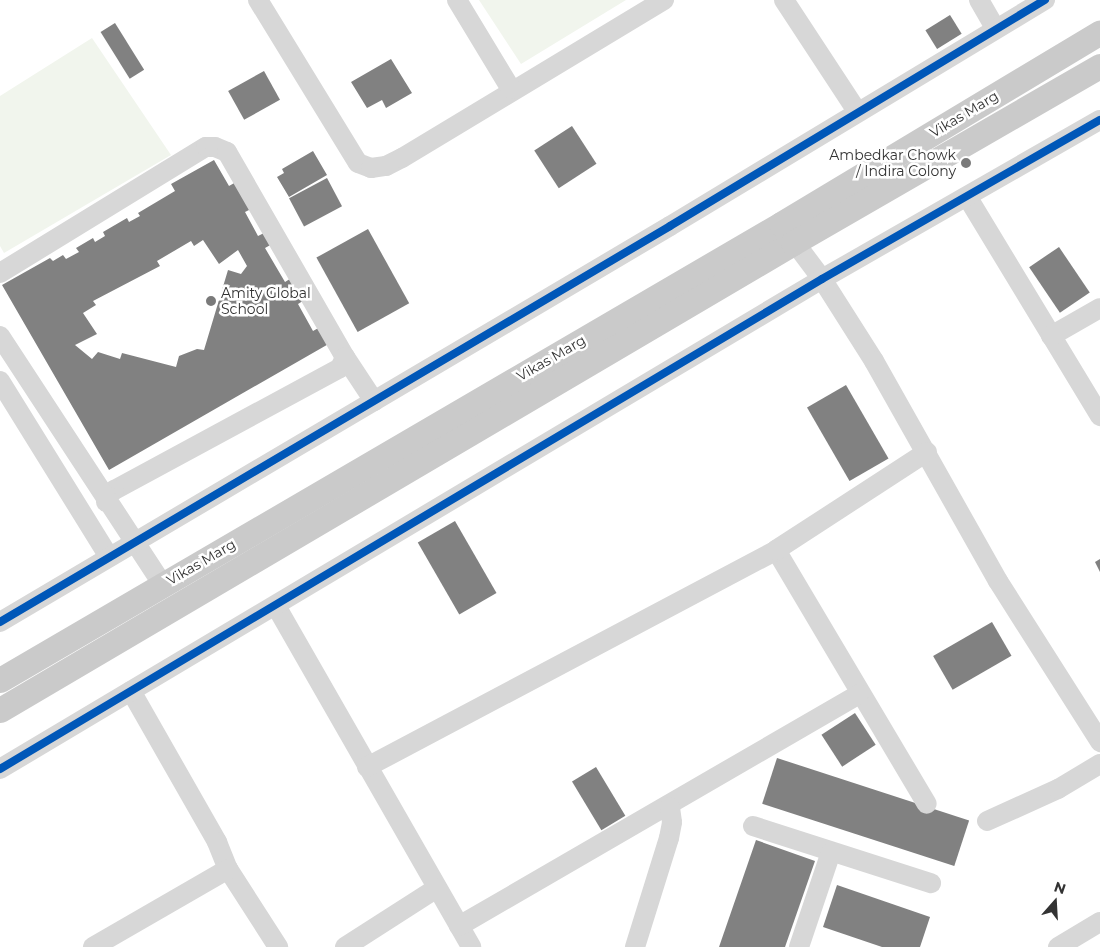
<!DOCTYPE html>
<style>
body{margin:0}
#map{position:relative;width:1100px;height:947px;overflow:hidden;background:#fff;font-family:Montserrat,sans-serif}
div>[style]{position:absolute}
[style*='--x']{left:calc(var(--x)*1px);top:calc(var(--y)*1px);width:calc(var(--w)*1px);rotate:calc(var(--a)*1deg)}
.green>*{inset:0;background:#f1f5ed}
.building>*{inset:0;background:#818181;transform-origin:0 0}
.minor>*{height:20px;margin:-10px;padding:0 10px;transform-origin:10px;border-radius:10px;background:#d7d7d7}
.major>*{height:25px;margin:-12.5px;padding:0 12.5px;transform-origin:12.5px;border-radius:12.5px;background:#cacaca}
.cycleway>*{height:8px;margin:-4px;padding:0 4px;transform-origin:4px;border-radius:4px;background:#0057b8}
.dots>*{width:14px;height:14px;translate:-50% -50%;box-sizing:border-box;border:2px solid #fff;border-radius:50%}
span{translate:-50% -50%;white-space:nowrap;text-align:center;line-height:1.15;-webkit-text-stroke:5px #fff;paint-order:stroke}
.street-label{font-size:14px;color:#333}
.poi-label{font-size:14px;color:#333}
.right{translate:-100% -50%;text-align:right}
.left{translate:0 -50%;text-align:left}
.north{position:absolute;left:1030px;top:877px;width:50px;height:50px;-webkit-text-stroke:4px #fff;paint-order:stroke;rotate:19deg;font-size:14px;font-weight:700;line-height:20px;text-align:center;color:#333}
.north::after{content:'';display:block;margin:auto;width:18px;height:22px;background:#333;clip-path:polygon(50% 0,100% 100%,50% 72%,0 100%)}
</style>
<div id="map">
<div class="green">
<i style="clip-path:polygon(479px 0,626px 0,521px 64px)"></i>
<i style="clip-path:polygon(92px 38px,171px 155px,4px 253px,0 246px,0 96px)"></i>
</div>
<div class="building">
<i style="left:950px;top:15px;width:22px;height:29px;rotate:58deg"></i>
<i style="left:115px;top:23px;width:55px;height:17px;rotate:58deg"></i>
<i style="clip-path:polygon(391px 59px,412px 93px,386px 108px,382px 100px,367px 108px,351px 82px)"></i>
<i style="left:264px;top:71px;width:33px;height:41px;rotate:61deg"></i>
<i style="left:572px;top:126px;width:45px;height:45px;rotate:57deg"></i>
<i style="clip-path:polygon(313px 151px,327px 175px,289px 197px,277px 177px,284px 173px,282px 169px)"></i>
<i style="clip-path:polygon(evenodd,214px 160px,229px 186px,236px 182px,251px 209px,245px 212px,258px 236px,268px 231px,274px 243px,265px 248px,285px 282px,293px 277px,306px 299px,298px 304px,313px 331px,322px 326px,332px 342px,109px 470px,2px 285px,50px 258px,53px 261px,63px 255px,66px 259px,79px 252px,76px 248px,93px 238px,95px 242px,105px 236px,103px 232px,127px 218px,129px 222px,140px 216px,138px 213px,175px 191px,171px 184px,214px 160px,203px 240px,219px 264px,238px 250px,247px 266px,241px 274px,228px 270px,204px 350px,197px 349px,179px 356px,176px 367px,122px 353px,120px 359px,98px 352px,92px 359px,75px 345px,97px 334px,83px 313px,96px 305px,93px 301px,160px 266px,157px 261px,191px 241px,194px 246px,203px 240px)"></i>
<i style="left:327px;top:178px;width:32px;height:43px;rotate:62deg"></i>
<i style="left:368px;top:229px;width:85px;height:59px;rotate:61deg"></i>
<i style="left:1059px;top:247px;width:55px;height:36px;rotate:56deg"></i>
<i style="left:846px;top:385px;width:85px;height:45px;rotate:60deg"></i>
<i style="left:455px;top:521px;width:83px;height:43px;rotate:60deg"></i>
<i style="clip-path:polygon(1100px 559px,1100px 572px,1095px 562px)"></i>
<i style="left:992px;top:622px;width:39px;height:68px;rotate:60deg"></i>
<i style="left:855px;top:713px;width:38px;height:40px;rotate:57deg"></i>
<i style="left:777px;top:758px;width:202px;height:48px;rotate:18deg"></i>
<i style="left:596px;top:767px;width:57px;height:28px;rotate:59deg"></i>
<i style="clip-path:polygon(756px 840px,815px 861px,785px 947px,719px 947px)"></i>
<i style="clip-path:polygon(837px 885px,930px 917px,920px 947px,882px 947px,823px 927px)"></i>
</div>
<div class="minor">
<i style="--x:258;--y:0;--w:191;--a:58.5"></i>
<i style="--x:358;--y:163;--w:14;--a:21"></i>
<i style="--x:371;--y:168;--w:15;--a:-8"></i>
<i style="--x:386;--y:166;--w:18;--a:-27"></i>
<i style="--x:402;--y:158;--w:306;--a:-31.1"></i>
<i style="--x:457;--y:0;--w:104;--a:58.8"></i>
<i style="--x:784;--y:0;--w:133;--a:56.7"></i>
<i style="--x:979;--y:0;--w:32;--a:60"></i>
<i style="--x:968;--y:198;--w:255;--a:58.8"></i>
<i style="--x:786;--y:231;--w:60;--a:53.1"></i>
<i style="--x:822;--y:279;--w:97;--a:57.6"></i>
<i style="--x:874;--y:361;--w:253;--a:60.6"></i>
<i style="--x:998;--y:581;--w:191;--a:57.6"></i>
<i style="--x:0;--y:273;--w:241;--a:-31.5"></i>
<i style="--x:206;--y:147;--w:9;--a:0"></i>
<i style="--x:215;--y:147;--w:13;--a:23"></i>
<i style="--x:227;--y:152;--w:237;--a:60.1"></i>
<i style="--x:345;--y:357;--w:12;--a:114"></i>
<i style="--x:340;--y:368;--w:257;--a:151.6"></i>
<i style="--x:114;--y:490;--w:9;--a:144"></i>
<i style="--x:107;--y:495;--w:7;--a:98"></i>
<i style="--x:0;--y:336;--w:296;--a:56.8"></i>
<i style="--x:1051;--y:336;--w:56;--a:-29.7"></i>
<i style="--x:345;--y:357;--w:53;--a:56.6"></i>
<i style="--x:0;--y:381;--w:207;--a:58.2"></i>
<i style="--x:776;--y:550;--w:295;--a:59.3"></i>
<i style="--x:276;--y:606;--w:393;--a:60.2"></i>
<i style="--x:0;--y:622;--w:778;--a:-30.58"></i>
<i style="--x:670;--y:226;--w:438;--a:-31.1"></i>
<i style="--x:131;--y:691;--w:174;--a:60.3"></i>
<i style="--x:217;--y:842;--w:29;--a:68"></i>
<i style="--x:228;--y:869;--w:93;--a:57.3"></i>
<i style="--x:367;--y:767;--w:463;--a:-27.9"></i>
<i style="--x:776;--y:550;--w:180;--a:-33"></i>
<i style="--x:0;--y:769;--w:957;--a:-30.8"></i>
<i style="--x:822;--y:279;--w:320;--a:-29.8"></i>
<i style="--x:987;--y:821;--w:78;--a:-24.3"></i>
<i style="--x:1058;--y:789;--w:49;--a:-30.8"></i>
<i style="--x:753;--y:826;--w:187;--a:17.8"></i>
<i style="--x:459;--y:926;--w:462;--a:-30.1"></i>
<i style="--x:93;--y:947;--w:156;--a:-30"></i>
<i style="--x:345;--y:947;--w:109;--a:-32.7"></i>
<i style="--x:635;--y:947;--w:114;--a:-72.7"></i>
<i style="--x:669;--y:838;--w:16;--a:-79"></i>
<i style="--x:672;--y:822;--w:15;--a:-98"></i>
<i style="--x:799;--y:947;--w:100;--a:-71.4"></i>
<i style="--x:1058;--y:947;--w:49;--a:-30.8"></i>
</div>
<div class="major">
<i style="--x:0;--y:680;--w:904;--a:-30.28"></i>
<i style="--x:781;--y:224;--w:372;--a:-31"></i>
<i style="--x:0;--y:710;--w:920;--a:-30.49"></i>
<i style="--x:793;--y:243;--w:354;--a:-30"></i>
</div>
<div class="cycleway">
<i style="--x:0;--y:622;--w:778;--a:-30.58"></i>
<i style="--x:670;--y:226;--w:438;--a:-31.1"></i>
<i style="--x:0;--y:769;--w:957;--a:-30.8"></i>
<i style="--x:822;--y:279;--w:320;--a:-29.8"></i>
</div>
<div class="dots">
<i style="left:966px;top:163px;background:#7a7a7a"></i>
<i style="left:211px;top:301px;background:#7a7a7a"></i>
</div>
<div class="street-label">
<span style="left:964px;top:114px;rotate:-31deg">Vikas Marg</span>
<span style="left:551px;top:358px;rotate:-30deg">Vikas Marg</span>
<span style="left:201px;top:562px;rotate:-30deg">Vikas Marg</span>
</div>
<div class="poi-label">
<span class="right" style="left:956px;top:163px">Ambedkar Chowk<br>/ Indira Colony</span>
<span class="left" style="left:221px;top:301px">Amity Global<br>School</span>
</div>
<div class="north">N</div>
</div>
